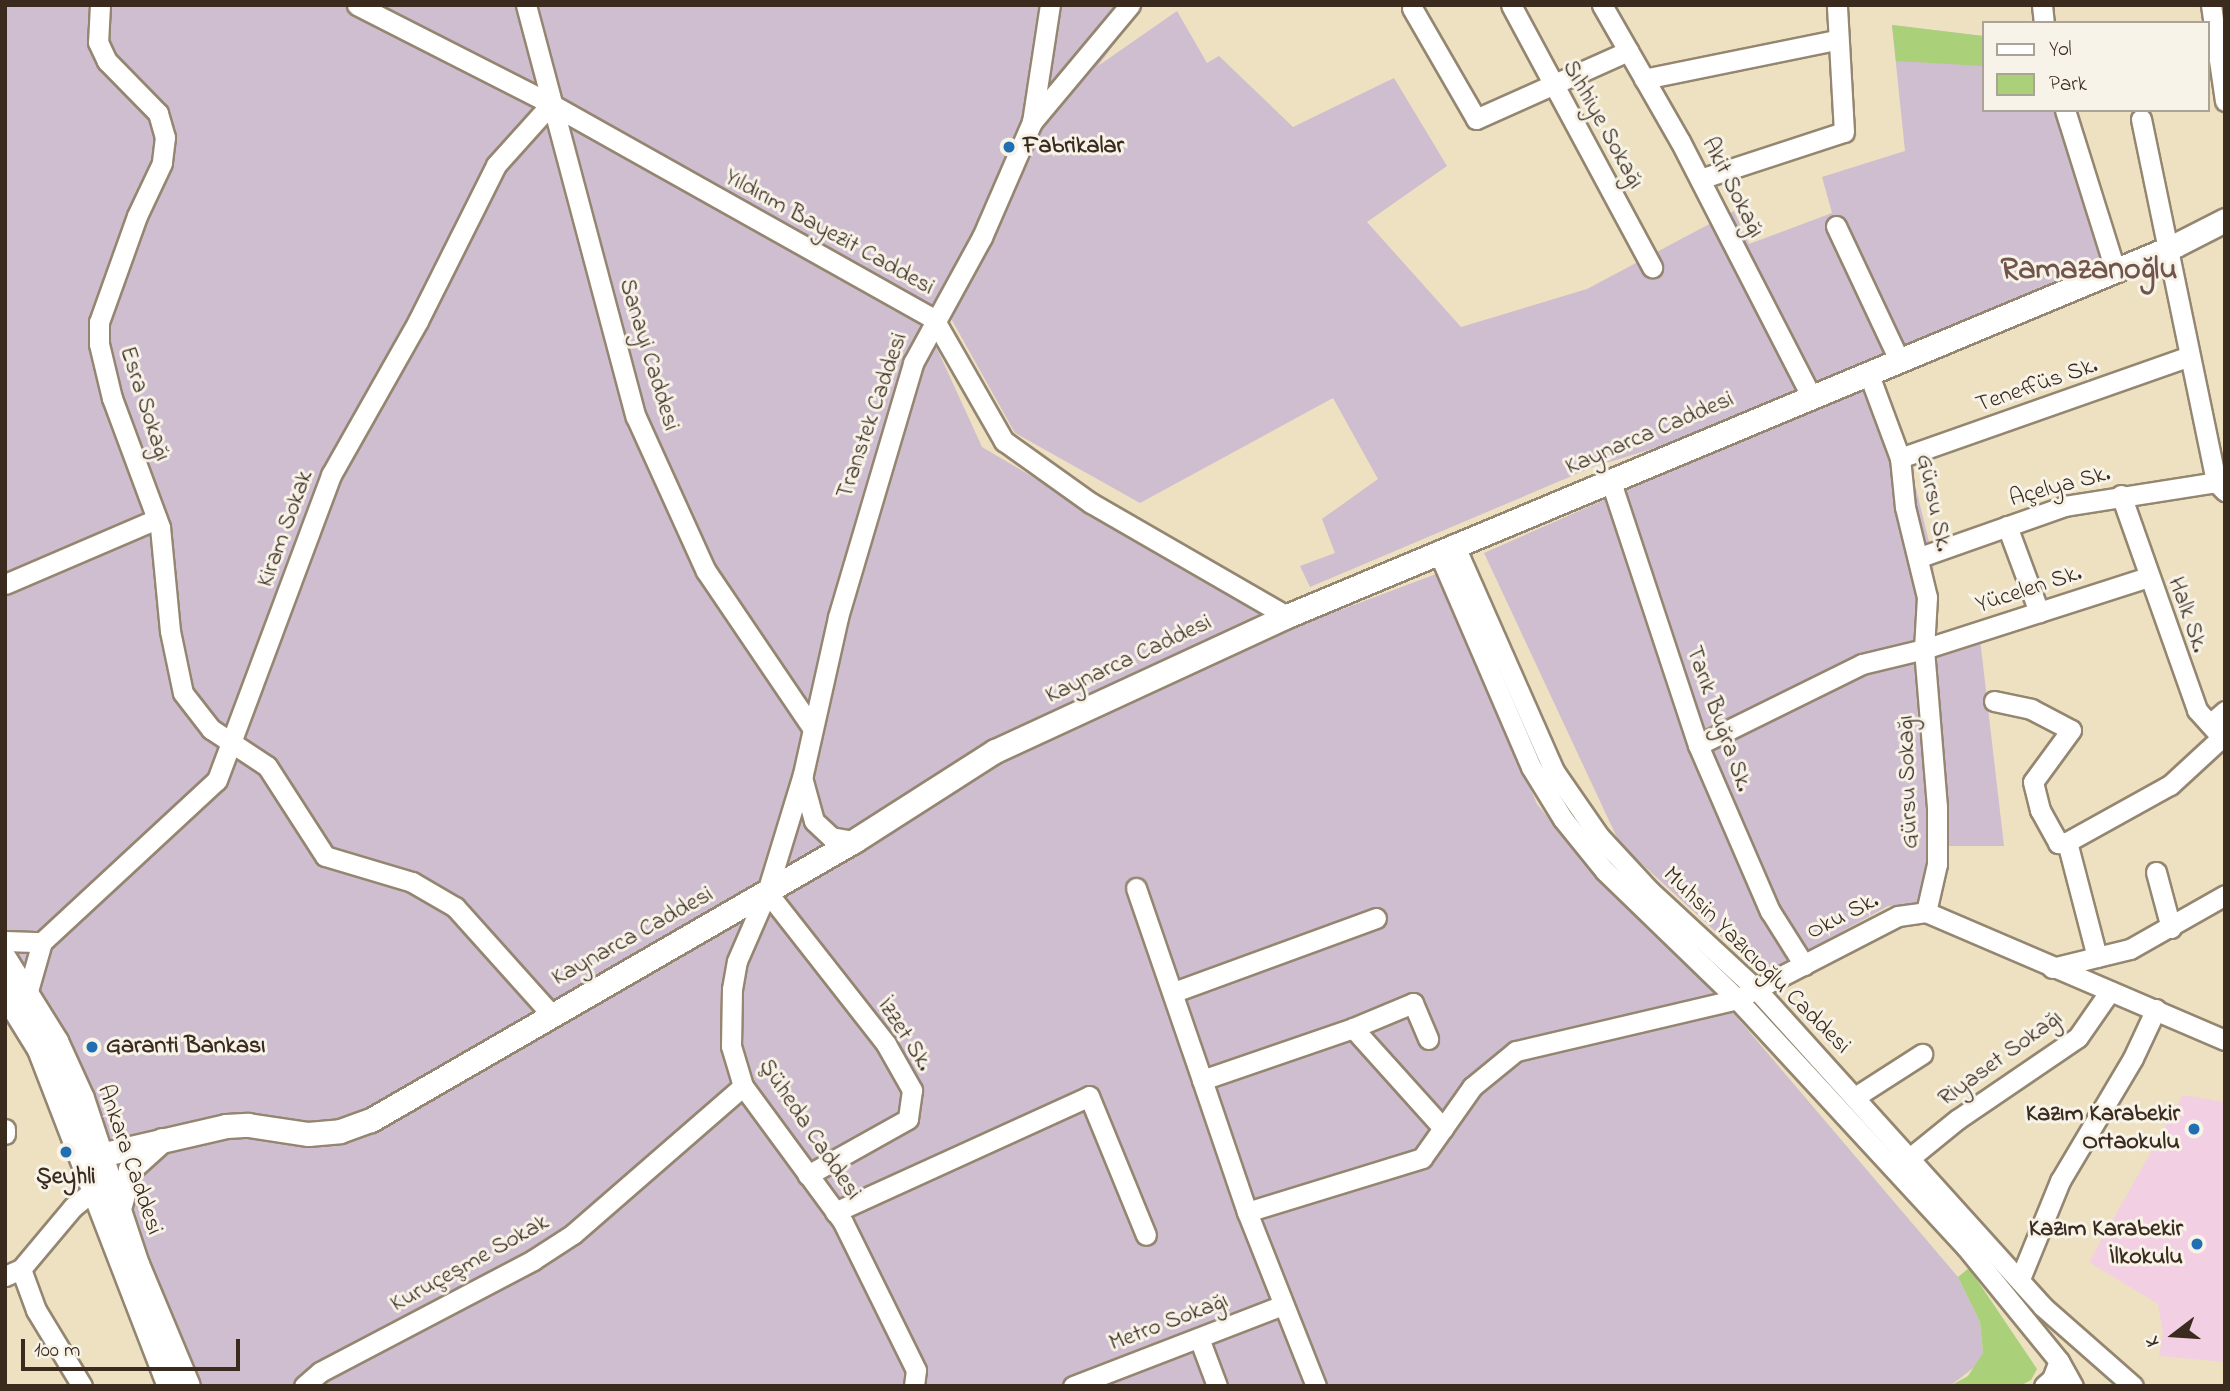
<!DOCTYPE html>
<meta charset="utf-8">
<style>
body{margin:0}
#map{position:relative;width:2230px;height:1391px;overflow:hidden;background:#ede1c1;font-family:"Indie Flower",sans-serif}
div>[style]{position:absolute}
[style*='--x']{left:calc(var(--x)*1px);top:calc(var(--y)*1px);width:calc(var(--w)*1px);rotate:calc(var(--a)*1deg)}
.built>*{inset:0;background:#f2cfe2}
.industrial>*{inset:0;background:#cfbdd0}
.green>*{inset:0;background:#aad07a}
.roads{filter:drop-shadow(2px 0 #948670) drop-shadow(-2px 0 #948670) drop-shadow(0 2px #948670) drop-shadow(0 -2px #948670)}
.minor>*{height:19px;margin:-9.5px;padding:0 9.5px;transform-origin:9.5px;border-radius:9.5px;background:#fff}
.major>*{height:23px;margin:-11.5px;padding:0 11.5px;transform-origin:11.5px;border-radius:11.5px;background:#fff}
.dots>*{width:19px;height:19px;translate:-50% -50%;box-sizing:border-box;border:4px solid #f7f3e8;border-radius:50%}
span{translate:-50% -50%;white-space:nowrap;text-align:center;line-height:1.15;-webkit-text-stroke:6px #f7f3e8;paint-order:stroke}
.street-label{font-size:24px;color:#3b2a1e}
.poi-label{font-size:24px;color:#3b2a1e;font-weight:700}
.left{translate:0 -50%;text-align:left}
.right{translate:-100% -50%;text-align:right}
.district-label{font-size:32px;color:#71544b;font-weight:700}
.frame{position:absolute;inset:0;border:7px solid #3b2a1e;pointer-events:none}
.legend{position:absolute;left:1982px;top:21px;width:228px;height:91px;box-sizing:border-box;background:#f7f3e8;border:2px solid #aca397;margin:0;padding:9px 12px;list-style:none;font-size:21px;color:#3b2a1e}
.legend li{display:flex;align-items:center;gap:14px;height:35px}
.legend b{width:35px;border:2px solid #aca397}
.north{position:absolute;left:2139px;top:1300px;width:70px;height:70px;-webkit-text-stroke:5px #f7f3e8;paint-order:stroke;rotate:253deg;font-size:19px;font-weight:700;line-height:28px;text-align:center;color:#3b2a1e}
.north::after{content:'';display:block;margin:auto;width:24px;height:32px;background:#3b2a1e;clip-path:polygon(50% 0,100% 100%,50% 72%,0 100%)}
.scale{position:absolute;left:21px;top:1339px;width:219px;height:32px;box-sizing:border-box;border:4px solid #3b2a1e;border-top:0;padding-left:9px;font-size:21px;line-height:24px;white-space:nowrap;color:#3b2a1e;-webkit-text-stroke:5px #f7f3e8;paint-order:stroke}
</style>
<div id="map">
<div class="built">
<i style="clip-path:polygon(2183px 1095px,2225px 1102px,2225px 1362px,2159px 1356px,2163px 1334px,2158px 1304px,2089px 1262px)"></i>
</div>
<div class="industrial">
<i style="clip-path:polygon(5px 5px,1143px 5px,1098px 66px,1177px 11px,1207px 63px,1219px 56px,1293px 127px,1394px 78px,1447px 166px,1367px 222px,1461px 327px,1587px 289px,1734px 211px,1749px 244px,1832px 213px,1822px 177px,1905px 151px,1892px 25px,1983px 36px,1983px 110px,2078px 110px,2126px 275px,1881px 379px,1909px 460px,1933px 558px,1936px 653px,1980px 639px,2004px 846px,1946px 846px,1936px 901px,1888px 906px,1763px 975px,1620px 844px,1484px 553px,1873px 381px,1593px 467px,1310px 587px,1300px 566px,1335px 553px,1322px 519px,1378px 479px,1333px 398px,1140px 503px,1015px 433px,949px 315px,934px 342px,982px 447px,1290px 629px,1436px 574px,1537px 804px,1581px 858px,1713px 989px,1958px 1277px,1980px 1322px,1983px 1353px,1977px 1365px,1950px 1386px,196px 1386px,5px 945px)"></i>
</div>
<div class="green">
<i style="clip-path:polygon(1892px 25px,1983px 36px,1983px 66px,1896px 61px)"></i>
<i style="clip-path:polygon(1969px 1268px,2037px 1369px,2031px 1380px,2020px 1386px,1950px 1386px,1968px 1376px,1983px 1353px,1980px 1322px,1958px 1277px)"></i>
</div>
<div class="roads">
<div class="minor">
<i style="--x:100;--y:5;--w:37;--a:93"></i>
<i style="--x:98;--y:42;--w:21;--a:65"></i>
<i style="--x:107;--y:61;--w:73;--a:45.6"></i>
<i style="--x:158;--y:113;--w:25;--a:74"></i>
<i style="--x:165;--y:137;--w:26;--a:97"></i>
<i style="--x:162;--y:163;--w:59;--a:115.3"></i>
<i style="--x:137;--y:216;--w:113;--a:109.7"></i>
<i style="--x:99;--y:322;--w:22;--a:90"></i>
<i style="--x:99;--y:344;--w:56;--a:76.5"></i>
<i style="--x:112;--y:398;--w:138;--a:69.6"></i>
<i style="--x:160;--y:527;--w:104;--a:84.5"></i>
<i style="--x:170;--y:631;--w:63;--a:78.2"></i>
<i style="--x:183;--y:693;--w:46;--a:52.1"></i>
<i style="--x:211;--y:729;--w:67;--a:33.5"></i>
<i style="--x:267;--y:766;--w:107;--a:57.2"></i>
<i style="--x:325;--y:856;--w:91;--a:16.6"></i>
<i style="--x:412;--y:882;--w:50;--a:30.2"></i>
<i style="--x:455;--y:907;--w:142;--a:48.1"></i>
<i style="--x:357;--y:5;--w:218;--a:27"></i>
<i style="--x:551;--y:104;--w:439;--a:29.3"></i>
<i style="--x:934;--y:319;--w:141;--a:60.2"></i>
<i style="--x:1004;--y:441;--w:107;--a:35.5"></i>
<i style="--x:1091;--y:503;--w:226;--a:30"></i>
<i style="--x:526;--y:5;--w:426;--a:75.1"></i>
<i style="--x:636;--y:417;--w:169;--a:65.6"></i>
<i style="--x:706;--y:571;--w:187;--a:55.9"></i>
<i style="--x:1511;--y:5;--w:298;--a:61.7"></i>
<i style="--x:1602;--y:5;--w:157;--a:60.2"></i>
<i style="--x:1680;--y:141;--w:287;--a:62.8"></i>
<i style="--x:2042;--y:5;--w:18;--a:84"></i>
<i style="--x:2211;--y:5;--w:97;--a:81.7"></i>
<i style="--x:1412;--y:8;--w:128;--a:60"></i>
<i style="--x:1476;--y:119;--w:167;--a:-24.1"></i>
<i style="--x:1644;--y:79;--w:196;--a:-11.5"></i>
<i style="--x:2065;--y:110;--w:168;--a:72.6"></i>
<i style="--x:2141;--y:119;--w:371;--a:78.3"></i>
<i style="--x:2216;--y:482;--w:13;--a:45"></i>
<i style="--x:1032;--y:122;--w:118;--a:-81.3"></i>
<i style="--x:1700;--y:179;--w:151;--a:-18.1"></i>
<i style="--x:1844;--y:132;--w:127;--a:-93.2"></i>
<i style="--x:1836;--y:226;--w:148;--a:64.8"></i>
<i style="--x:1868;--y:372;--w:92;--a:69.6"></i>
<i style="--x:1900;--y:458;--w:49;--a:84.2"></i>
<i style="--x:1905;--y:507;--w:93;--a:76.3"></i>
<i style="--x:1927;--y:597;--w:52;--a:93.3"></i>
<i style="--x:1924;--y:649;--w:159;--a:85.3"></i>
<i style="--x:1937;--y:807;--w:57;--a:90"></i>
<i style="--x:1937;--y:864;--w:49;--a:102.9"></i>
<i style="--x:1900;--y:458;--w:306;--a:-19.4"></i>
<i style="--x:1610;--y:479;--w:280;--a:71.7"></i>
<i style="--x:1698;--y:745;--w:181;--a:66.6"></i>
<i style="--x:1770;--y:911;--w:64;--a:57.8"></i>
<i style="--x:2121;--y:495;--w:228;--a:70.5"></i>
<i style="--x:2197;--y:710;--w:42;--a:47.9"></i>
<i style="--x:2007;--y:526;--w:92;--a:69.6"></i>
<i style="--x:1454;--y:544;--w:248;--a:66.2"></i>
<i style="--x:1554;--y:771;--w:79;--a:55.3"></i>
<i style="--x:1599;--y:836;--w:75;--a:47.2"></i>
<i style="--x:1650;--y:891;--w:144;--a:42.8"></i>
<i style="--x:1756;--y:989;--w:427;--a:47.9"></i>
<i style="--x:2042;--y:1306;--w:121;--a:41.3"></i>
<i style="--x:1438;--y:551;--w:235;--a:66.7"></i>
<i style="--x:1531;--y:767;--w:61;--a:58.4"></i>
<i style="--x:1563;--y:819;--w:67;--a:51.1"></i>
<i style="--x:1605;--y:871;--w:184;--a:44.1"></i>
<i style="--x:1737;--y:999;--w:338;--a:47.3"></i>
<i style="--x:1966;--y:1247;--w:147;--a:50.8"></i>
<i style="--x:2059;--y:1361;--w:29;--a:61"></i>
<i style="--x:1920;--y:557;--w:154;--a:-19.4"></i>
<i style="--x:2065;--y:506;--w:153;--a:-9"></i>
<i style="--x:5;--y:584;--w:165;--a:-23.2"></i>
<i style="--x:1994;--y:701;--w:38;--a:12"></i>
<i style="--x:2031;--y:709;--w:45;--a:27.7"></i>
<i style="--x:2071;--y:730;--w:64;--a:126.2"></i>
<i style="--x:2033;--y:782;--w:29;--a:76"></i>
<i style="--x:2040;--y:810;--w:38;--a:61"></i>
<i style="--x:2058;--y:843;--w:9;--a:-6"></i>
<i style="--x:2210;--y:724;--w:20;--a:-41"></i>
<i style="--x:1698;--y:745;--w:183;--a:-26.3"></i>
<i style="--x:1862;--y:664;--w:64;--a:-13.6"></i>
<i style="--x:1924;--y:649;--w:235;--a:-17.8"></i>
<i style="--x:803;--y:781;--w:41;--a:74.6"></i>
<i style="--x:814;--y:821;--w:23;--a:43"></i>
<i style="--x:831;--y:837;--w:23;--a:10"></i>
<i style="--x:2156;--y:872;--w:58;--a:75"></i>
<i style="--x:1136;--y:888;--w:203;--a:71"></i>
<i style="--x:767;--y:892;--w:193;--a:51.9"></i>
<i style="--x:886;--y:1044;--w:53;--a:60.5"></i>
<i style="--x:912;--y:1090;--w:29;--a:98"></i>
<i style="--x:908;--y:1119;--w:115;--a:150.8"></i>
<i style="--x:5;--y:941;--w:37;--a:2"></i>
<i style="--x:42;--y:942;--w:238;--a:-42.8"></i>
<i style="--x:217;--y:780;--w:326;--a:-69.5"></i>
<i style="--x:331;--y:475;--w:177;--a:-60.5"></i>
<i style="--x:418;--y:321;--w:174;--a:-63.4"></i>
<i style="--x:496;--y:165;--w:82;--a:-48"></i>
<i style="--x:2097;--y:957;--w:119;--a:-104.6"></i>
<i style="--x:2067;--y:842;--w:118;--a:-29"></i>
<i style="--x:2170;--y:785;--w:71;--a:-42.7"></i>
<i style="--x:2052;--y:968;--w:80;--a:-13.7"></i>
<i style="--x:2130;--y:949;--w:109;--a:-29.6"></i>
<i style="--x:28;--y:991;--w:51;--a:-74.1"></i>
<i style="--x:1174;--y:992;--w:215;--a:-20.1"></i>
<i style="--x:1353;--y:1028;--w:65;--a:-22.6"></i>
<i style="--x:1413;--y:1003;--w:39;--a:67"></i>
<i style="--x:1855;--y:1097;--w:80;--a:-32.7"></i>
<i style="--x:5;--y:1129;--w:5;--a:90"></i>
<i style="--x:1911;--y:1157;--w:60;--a:-39"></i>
<i style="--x:1958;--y:1119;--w:145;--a:-34.3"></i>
<i style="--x:2078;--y:1037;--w:56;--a:-55.2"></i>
<i style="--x:835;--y:1212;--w:279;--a:-24.5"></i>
<i style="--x:1089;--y:1096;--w:150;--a:67.7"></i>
<i style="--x:1247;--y:1212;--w:139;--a:-108.8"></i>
<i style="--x:1202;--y:1080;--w:160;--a:-19"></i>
<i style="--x:1353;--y:1028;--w:135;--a:48"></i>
<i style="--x:21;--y:1269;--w:44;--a:69.9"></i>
<i style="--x:36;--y:1310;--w:89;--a:58.8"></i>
<i style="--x:5;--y:1276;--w:17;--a:-24"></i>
<i style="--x:21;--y:1269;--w:81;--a:-50"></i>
<i style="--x:73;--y:1207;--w:26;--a:-39"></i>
<i style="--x:2020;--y:1279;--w:106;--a:-67.8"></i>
<i style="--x:2060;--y:1181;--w:143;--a:-59.3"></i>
<i style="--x:2133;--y:1058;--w:54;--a:-64.9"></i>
<i style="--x:1199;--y:1338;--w:51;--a:69.4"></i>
<i style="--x:304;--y:1386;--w:21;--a:-41"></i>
<i style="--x:320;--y:1372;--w:241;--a:-27.7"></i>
<i style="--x:533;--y:1260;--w:48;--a:-33"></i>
<i style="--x:573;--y:1234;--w:225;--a:-41"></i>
<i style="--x:914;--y:1386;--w:16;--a:-83"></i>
<i style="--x:916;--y:1370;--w:165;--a:-116.3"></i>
<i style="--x:843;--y:1222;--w:169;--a:-126.3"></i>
<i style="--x:743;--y:1086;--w:42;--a:-106.7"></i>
<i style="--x:731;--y:1046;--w:57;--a:-89"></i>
<i style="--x:732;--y:989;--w:28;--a:-80"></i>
<i style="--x:737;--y:961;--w:75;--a:-66.5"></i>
<i style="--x:767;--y:892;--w:123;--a:-73"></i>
<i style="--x:803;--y:774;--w:161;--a:-77.4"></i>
<i style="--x:838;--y:617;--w:265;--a:-73.5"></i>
<i style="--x:913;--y:363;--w:144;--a:-61.3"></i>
<i style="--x:982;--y:237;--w:125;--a:-66.5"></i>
<i style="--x:1032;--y:122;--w:153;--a:-50.1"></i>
<i style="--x:1073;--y:1386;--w:225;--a:-21.1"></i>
<i style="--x:1316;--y:1386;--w:187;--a:-111.6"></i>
<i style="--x:1247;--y:1212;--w:183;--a:-17.1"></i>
<i style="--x:1422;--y:1158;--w:87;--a:-54.8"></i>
<i style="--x:1472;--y:1087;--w:57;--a:-39.3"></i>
<i style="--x:1516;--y:1051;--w:227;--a:-13.2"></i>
<i style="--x:1737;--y:999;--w:181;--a:-27.3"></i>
<i style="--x:1898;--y:916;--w:28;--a:-8"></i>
<i style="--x:1926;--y:912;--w:325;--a:23.2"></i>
<i style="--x:2044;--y:1386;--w:11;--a:-41"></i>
<i style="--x:2052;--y:1379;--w:19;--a:-69"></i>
</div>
<div class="major">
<i style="--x:5;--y:959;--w:97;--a:58.1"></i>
<i style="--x:56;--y:1041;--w:63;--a:65.5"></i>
<i style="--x:82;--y:1098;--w:175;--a:71.7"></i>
<i style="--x:137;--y:1264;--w:132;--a:67.3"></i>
<i style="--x:5;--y:994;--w:65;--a:58.3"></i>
<i style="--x:39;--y:1049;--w:361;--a:68.9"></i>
<i style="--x:83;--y:1159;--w:147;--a:-13"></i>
<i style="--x:226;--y:1126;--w:22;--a:-3"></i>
<i style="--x:248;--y:1125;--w:61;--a:8.5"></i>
<i style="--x:308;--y:1134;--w:32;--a:-5"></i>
<i style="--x:340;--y:1131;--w:33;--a:-20"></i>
<i style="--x:371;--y:1120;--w:558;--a:-30.01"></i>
<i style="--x:854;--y:841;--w:167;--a:-32.6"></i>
<i style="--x:995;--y:751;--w:322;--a:-24.8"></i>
<i style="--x:1287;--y:616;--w:961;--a:-22.64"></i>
<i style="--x:2174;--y:246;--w:57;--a:-27"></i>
<i style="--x:120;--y:1205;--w:37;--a:-74"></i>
<i style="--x:130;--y:1169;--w:43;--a:-42.2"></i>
</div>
</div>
<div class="dots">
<i style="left:1009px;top:147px;background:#1f6fb2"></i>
<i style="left:92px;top:1047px;background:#1f6fb2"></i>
<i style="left:2194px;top:1129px;background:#1f6fb2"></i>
<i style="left:66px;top:1152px;background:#1f6fb2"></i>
<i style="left:2197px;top:1244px;background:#1f6fb2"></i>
</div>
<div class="street-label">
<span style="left:1602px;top:125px;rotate:61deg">Sıhhiye Sokağı</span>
<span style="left:1732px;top:188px;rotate:63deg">Akit Sokağı</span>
<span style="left:829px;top:233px;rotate:29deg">Yıldırım Bayezit Caddesi</span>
<span style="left:648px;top:355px;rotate:73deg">Sanayi Caddesi</span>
<span style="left:2037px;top:386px;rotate:-19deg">Teneffüs Sk.</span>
<span style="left:144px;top:404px;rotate:72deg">Esra Sokağı</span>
<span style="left:873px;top:416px;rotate:-71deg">Transtek Caddesi</span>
<span style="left:1650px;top:434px;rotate:-23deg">Kaynarca Caddesi</span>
<span style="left:2060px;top:487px;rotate:-15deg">Açelya Sk.</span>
<span style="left:1933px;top:503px;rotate:78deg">Gürsu Sk.</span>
<span style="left:286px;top:529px;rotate:-70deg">Kiram Sokak</span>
<span style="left:2029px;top:590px;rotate:-18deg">Yücelen Sk.</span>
<span style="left:2187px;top:615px;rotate:71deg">Halk Sk.</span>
<span style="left:1129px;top:660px;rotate:-25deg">Kaynarca Caddesi</span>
<span style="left:1718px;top:719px;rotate:70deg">Tarık Buğra Sk.</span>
<span style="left:1909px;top:782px;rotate:-92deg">Gürsu Sokağı</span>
<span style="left:1843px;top:917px;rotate:-27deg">Oku Sk.</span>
<span style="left:633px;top:937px;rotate:-29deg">Kaynarca Caddesi</span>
<span style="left:1756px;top:961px;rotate:45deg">Muhsin Yazıcıoğlu Caddesi</span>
<span style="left:904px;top:1035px;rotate:57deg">İzzet Sk.</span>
<span style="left:2001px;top:1059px;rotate:-36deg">Riyaset Sokağı</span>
<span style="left:809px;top:1130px;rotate:56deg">Şüheda Caddesi</span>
<span style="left:129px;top:1160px;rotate:71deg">Ankara Caddesi</span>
<span style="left:470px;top:1264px;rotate:-29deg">Kuruçeşme Sokak</span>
<span style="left:1169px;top:1323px;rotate:-21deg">Metro Sokağı</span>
</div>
<div class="poi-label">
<span class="left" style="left:1023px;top:147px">Fabrikalar</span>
<span class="left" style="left:106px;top:1047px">Garanti Bankası</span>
<span class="right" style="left:2180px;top:1129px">Kazım Karabekir<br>Ortaokulu</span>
<span style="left:66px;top:1178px">Şeyhli</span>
<span class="right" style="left:2183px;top:1244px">Kazım Karabekir<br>İlkokulu</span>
</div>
<div class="district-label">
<span style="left:2089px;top:271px">Ramazanoğlu</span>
</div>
<div class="frame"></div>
<ul class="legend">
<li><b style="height:9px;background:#fff"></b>Yol</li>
<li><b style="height:19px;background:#aad07a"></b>Park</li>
</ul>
<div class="north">K</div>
<div class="scale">100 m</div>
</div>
